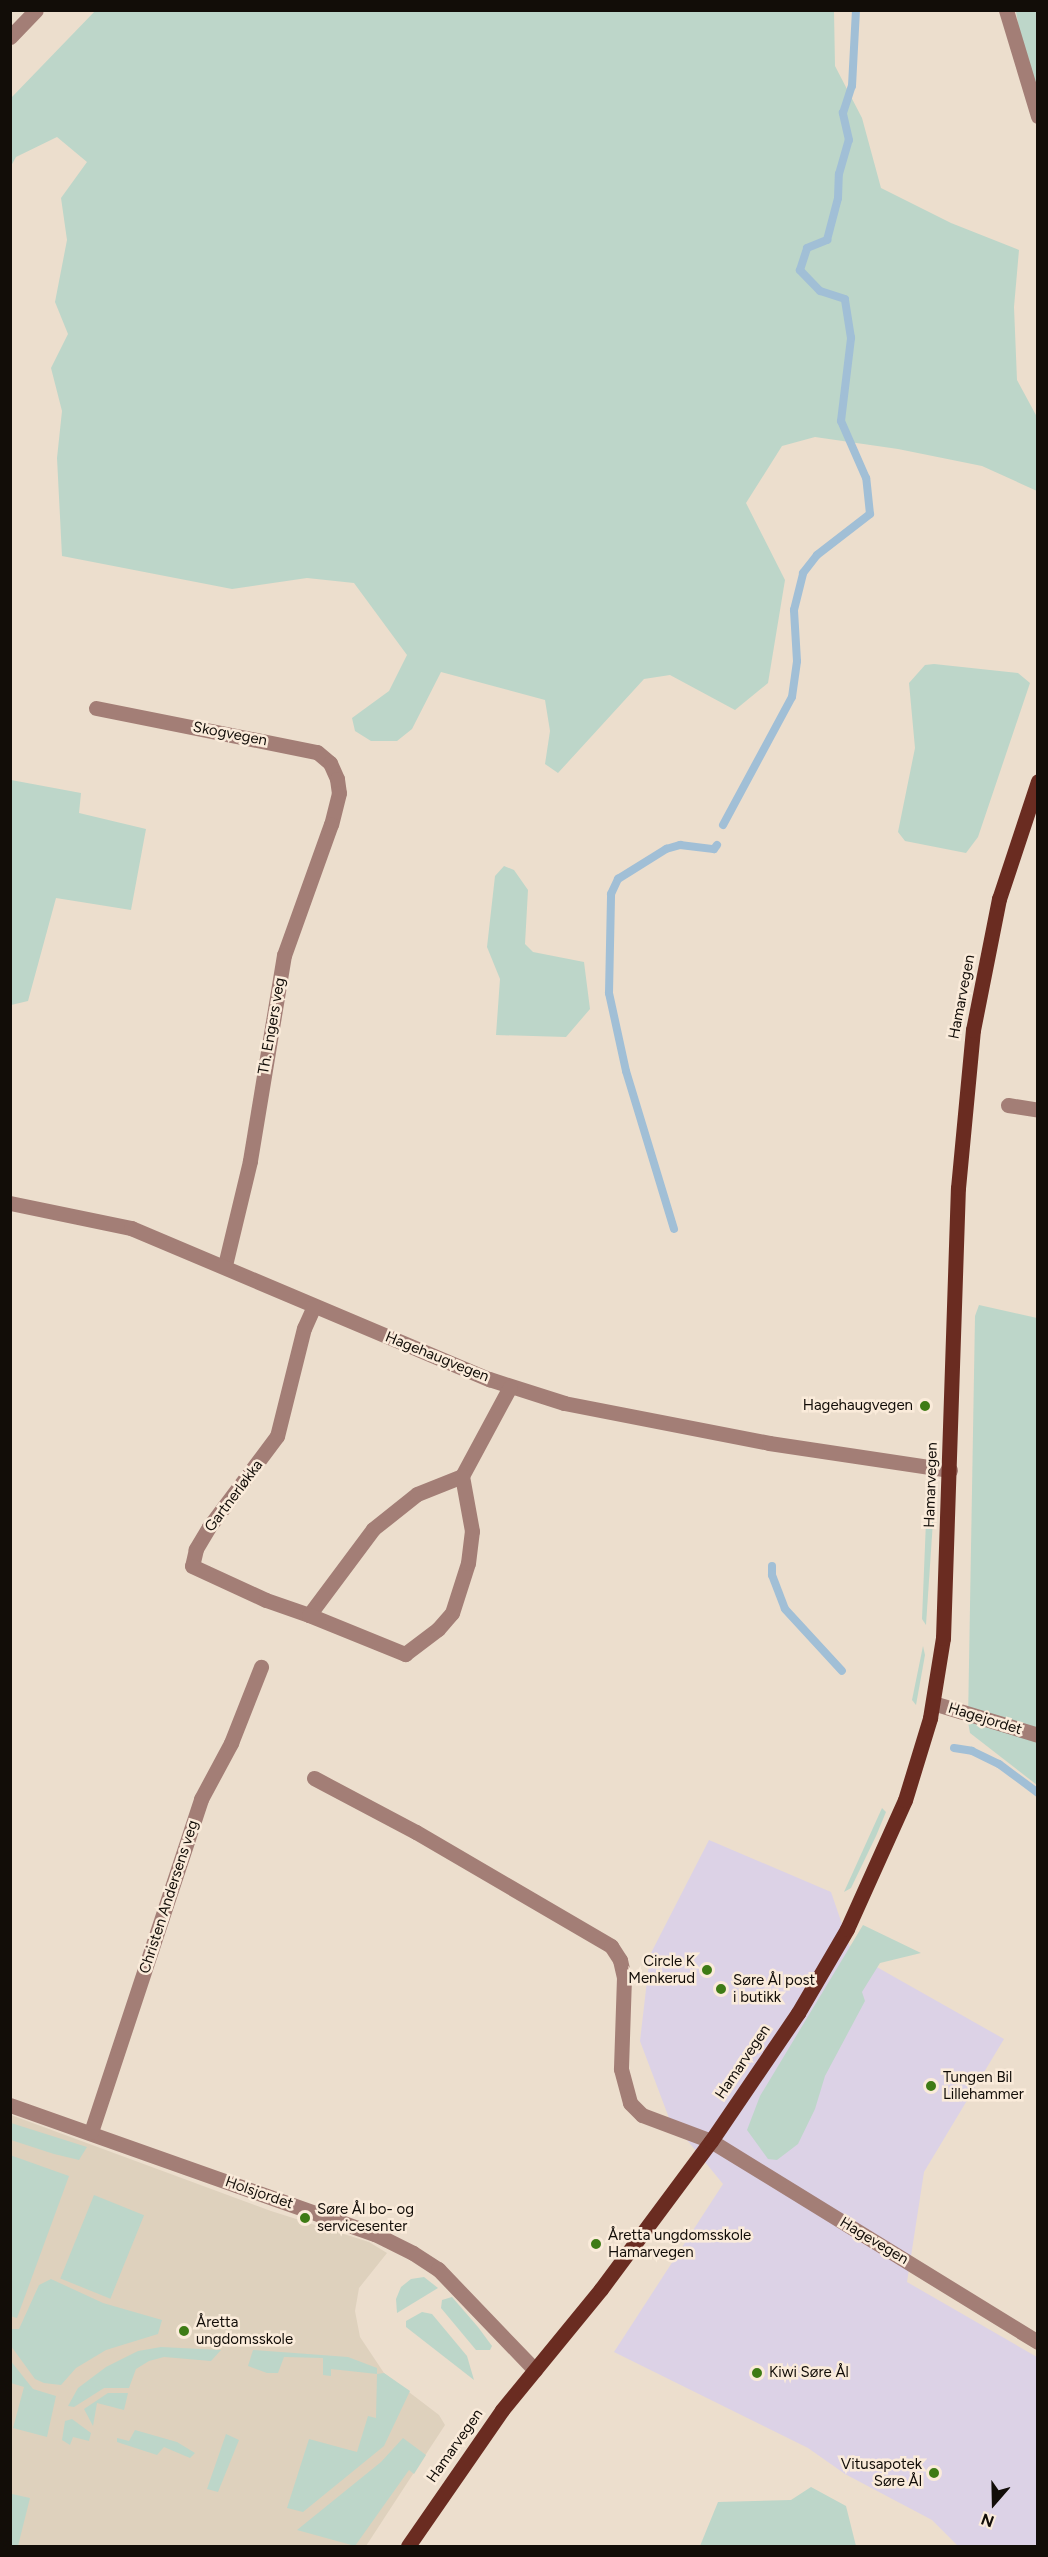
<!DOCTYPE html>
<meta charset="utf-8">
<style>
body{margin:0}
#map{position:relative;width:1048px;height:2557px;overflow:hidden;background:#ecdecd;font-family:Figtree,sans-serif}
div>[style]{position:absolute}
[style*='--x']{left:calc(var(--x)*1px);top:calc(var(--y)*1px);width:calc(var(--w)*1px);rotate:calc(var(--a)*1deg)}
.commercial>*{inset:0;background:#dcd2e6}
.education>*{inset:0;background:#ded1bd}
.green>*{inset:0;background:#bdd6c9;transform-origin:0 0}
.stream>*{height:8px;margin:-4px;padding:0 4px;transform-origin:4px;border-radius:4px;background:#a1bfd6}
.minor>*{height:15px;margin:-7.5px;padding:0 7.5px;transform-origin:7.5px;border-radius:7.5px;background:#a37e76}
.major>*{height:15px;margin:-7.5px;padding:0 7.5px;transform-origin:7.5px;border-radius:7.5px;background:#6a2c21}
.dots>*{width:16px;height:16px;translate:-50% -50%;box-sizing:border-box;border:3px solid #faebda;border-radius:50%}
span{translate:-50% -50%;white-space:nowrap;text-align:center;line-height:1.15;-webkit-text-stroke:5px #faebda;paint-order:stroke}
.street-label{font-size:15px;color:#120d08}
.poi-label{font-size:15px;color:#120d08}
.right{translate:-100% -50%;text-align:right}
.left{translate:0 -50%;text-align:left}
.frame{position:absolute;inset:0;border:12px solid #120d08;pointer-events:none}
.north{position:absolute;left:964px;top:2473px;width:60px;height:60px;-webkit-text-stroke:4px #faebda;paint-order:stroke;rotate:200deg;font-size:16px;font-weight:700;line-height:24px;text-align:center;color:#120d08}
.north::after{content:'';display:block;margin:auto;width:21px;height:27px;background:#120d08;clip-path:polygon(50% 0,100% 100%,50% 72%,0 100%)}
</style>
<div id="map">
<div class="commercial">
<i style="clip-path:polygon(709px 1840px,831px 1892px,852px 1953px,1004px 2039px,924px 2172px,907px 2282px,1037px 2357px,1037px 2546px,958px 2546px,932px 2520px,845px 2474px,808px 2448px,614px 2352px,723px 2184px,669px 2118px,640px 2041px,650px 1955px)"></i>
</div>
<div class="education">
<i style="clip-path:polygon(11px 2115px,271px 2211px,369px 2242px,387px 2253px,359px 2288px,355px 2311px,360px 2337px,384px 2373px,439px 2415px,445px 2425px,366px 2546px,11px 2546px)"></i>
</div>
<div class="green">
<i style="clip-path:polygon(96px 10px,834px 11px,835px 66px,862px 118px,881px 188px,951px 223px,1019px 250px,1014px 307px,1017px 380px,1037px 417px,1037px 491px,982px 466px,898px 449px,815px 437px,782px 446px,746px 503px,785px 580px,768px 683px,735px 710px,670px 675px,644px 679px,558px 773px,545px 764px,550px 731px,545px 700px,441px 672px,412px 729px,397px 741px,371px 741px,355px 731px,352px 718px,389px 691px,407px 655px,354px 583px,307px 578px,232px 589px,62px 556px,57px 458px,62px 411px,51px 368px,68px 334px,55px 302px,67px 240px,61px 198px,87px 162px,57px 137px,16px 157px,11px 166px,11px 98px)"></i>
<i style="clip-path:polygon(1016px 11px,1037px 11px,1037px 88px,1020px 35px)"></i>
<i style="clip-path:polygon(934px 664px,1018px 673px,1030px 683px,978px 837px,966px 853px,905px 841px,898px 832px,915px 748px,909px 683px,925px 665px)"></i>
<i style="clip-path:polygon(11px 780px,81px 793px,79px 813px,146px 829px,131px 910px,56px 898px,28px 1001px,11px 1005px)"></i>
<i style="clip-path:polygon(504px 866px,514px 870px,528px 890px,525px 944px,533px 952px,584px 962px,590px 1009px,566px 1037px,496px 1035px,500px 979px,487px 947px,495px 876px)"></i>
<i style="clip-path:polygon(979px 1305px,1037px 1318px,1037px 1785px,970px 1733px,968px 1722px,975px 1316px)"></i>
<i style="clip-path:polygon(927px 1497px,934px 1506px,926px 1625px,922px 1619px)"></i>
<i style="clip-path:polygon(923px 1646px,925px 1655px,916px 1705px,912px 1700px)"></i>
<i style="clip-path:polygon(882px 1808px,886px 1812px,876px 1836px,851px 1888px,844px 1892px)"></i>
<i style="clip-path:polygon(863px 1925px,921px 1953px,880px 1963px,862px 1992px,865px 2001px,825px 2076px,815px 2109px,798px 2144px,777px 2160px,768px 2159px,747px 2130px,760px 2096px)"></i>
<i style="clip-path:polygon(11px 2123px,87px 2147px,79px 2160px,54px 2154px,11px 2140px)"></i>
<i style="clip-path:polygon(10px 2155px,69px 2176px,17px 2318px,10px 2316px)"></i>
<i style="left:94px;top:2195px;width:54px;height:90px;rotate:22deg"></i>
<i style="clip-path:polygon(424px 2277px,438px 2288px,397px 2313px,396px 2299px,401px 2287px,411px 2279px)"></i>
<i style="clip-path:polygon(51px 2279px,103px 2303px,162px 2320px,158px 2334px,106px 2350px,76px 2368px,61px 2385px,44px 2383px,35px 2379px,11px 2346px,11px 2329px,19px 2329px,39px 2285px)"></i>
<i style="clip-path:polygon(452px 2297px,478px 2327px,492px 2346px,490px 2350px,476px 2350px,441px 2308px,442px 2300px)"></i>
<i style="clip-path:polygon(422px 2312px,432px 2314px,467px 2356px,474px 2380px,406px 2327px,406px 2321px)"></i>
<i style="clip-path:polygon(161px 2347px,221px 2350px,211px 2361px,164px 2357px,149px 2361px,136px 2369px,129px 2388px,104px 2388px,74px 2407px,68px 2406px,78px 2388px,106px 2367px,138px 2351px)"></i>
<i style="clip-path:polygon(253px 2350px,348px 2357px,377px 2368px,377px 2374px,384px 2373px,410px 2391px,384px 2446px,303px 2512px,287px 2508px,309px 2439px,357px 2452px,368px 2416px,376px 2418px,377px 2374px,331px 2369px,331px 2376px,323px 2375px,323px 2358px,284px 2357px,278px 2373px,267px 2373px,248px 2366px)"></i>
<i style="clip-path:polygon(10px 2360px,33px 2389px,56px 2396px,47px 2437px,13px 2428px,24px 2387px,11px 2383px)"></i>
<i style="clip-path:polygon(108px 2393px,128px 2393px,124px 2410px,97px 2403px,93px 2426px,84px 2409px)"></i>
<i style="clip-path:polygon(72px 2419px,91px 2433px,89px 2441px,73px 2437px,70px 2445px,62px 2440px,65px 2421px)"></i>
<i style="clip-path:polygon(135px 2430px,177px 2442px,195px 2453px,190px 2458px,164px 2447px,157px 2455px,117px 2442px,117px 2438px,129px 2441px)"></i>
<i style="clip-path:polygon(226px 2434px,239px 2440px,218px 2492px,207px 2489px)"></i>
<i style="clip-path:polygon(403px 2438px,426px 2455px,414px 2474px,409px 2470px,355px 2546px,297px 2530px,381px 2462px)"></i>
<i style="clip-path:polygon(811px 2487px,846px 2506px,856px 2546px,700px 2546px,718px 2502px,791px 2500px)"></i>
<i style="clip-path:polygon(12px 2494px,30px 2498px,18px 2546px,11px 2546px)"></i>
</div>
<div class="stream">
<i style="--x:723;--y:825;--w:145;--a:-61.7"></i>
<i style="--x:792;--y:697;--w:36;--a:-82"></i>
<i style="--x:797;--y:661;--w:51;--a:-93.4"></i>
<i style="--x:794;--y:610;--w:38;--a:-76"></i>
<i style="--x:803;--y:573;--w:23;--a:-52"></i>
<i style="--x:817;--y:555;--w:67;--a:-37.7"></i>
<i style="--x:870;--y:514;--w:36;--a:-96"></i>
<i style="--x:866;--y:478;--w:62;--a:-113.7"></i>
<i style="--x:841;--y:421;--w:84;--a:-83.1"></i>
<i style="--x:851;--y:338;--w:39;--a:-99"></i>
<i style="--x:845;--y:299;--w:26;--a:-162"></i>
<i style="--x:820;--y:291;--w:29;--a:-134"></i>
<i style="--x:800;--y:270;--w:23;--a:-72"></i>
<i style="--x:807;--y:248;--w:22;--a:-22"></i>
<i style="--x:827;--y:240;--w:43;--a:-75.3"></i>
<i style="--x:838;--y:198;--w:24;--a:-88"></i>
<i style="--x:839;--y:174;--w:35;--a:-74"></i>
<i style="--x:849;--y:140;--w:28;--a:-103"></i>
<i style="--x:843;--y:113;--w:28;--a:-72"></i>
<i style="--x:852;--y:86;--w:76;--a:-87"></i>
<i style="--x:674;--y:1229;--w:165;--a:-106.9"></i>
<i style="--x:626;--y:1071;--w:80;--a:-102.3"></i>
<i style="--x:609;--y:993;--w:99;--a:-88.8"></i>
<i style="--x:611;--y:894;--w:17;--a:-65"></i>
<i style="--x:618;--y:879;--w:57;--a:-32"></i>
<i style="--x:666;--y:849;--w:15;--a:-16"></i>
<i style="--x:680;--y:845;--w:34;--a:7"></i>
<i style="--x:714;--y:849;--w:5;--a:-53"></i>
<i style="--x:772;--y:1566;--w:9;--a:90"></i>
<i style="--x:772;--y:1575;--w:36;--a:69"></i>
<i style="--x:785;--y:1609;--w:84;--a:47.4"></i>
<i style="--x:954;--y:1748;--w:18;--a:9"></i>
<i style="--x:972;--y:1751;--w:30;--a:26"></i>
<i style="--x:999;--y:1764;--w:49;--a:36.6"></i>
</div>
<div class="minor">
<i style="--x:1006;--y:10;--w:111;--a:73.2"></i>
<i style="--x:10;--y:37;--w:37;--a:-46"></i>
<i style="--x:96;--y:708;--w:225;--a:11.3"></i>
<i style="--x:317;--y:752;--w:17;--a:40"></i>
<i style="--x:330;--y:763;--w:17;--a:66"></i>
<i style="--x:337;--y:779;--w:14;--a:82"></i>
<i style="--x:339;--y:793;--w:32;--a:104"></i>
<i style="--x:331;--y:824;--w:139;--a:109.7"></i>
<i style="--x:284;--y:955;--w:209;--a:99.4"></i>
<i style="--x:250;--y:1161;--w:107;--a:103.5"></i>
<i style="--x:1008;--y:1105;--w:30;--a:9"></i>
<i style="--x:10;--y:1203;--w:124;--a:11.7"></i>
<i style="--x:131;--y:1228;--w:389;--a:22.9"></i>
<i style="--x:489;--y:1379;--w:79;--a:17.7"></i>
<i style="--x:564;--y:1403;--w:209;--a:11"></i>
<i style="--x:769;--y:1443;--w:183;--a:8.5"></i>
<i style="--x:314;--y:1306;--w:24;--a:114"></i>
<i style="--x:304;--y:1328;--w:111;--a:104"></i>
<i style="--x:277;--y:1436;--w:114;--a:126.8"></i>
<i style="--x:209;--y:1527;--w:26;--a:121"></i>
<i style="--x:196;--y:1549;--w:17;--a:103"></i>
<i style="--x:192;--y:1566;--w:81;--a:24.7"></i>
<i style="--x:266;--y:1600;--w:46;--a:19.2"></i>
<i style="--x:309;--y:1615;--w:107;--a:-53.3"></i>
<i style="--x:373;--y:1529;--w:56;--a:-38.5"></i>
<i style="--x:417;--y:1494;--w:48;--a:-21.8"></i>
<i style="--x:462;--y:1476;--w:101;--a:-61.7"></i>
<i style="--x:309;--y:1615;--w:104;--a:22.1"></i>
<i style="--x:405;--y:1654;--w:41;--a:-37.1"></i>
<i style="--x:438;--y:1629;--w:21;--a:-49"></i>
<i style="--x:452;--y:1613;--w:52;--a:-72.3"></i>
<i style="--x:468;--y:1563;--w:32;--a:-83"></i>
<i style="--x:472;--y:1531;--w:56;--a:-100.3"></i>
<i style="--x:933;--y:1703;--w:110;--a:16.9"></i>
<i style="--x:314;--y:1778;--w:115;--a:27.9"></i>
<i style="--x:416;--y:1832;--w:226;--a:30.3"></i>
<i style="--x:611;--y:1946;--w:17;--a:57"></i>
<i style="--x:620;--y:1960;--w:17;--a:77"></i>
<i style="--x:624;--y:1977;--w:92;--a:91.9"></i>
<i style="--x:621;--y:2069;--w:35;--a:75"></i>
<i style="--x:630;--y:2103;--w:17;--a:45"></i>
<i style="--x:642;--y:2115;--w:74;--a:20.6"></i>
<i style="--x:711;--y:2141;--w:384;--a:31.6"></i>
<i style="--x:10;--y:2105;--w:387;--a:19.5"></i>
<i style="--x:375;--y:2234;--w:42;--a:26.6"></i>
<i style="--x:413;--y:2253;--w:30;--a:33"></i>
<i style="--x:438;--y:2269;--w:140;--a:46.2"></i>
<i style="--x:91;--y:2132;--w:351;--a:-71.7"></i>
<i style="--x:201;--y:1799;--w:64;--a:-61.8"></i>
<i style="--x:231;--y:1743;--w:82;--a:-68.5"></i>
</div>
<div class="major">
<i style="--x:408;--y:2546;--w:165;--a:-55.3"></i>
<i style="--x:502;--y:2410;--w:156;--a:-50.7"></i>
<i style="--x:601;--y:2289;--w:184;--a:-53.4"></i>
<i style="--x:711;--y:2141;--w:155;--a:-55.8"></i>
<i style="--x:798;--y:2013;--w:97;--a:-59.7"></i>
<i style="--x:847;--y:1929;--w:141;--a:-65.8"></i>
<i style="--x:905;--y:1800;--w:86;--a:-73"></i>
<i style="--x:930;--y:1718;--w:81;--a:-80.8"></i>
<i style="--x:943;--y:1638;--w:450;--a:-88.1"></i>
<i style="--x:958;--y:1188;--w:159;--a:-84.6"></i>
<i style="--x:973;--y:1030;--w:134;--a:-78.8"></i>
<i style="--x:999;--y:899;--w:124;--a:-71.7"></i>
</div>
<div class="dots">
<i style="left:925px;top:1406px;background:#3e7b15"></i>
<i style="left:707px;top:1970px;background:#3e7b15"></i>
<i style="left:721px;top:1989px;background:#3e7b15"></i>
<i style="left:931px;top:2086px;background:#3e7b15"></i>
<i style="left:305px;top:2218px;background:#3e7b15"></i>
<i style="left:596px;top:2244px;background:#3e7b15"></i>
<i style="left:184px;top:2331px;background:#3e7b15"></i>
<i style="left:757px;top:2373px;background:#3e7b15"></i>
<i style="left:934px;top:2473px;background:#3e7b15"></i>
</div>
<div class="street-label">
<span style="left:230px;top:734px;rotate:11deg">Skogvegen</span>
<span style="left:962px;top:997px;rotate:-79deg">Hamarvegen</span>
<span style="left:272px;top:1026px;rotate:-80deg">Th. Engers veg</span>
<span style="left:437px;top:1357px;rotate:22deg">Hagehaugvegen</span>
<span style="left:931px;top:1485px;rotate:-88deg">Hamarvegen</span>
<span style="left:234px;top:1496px;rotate:-53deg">Gartnerløkka</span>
<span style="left:985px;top:1719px;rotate:17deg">Hagejordet</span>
<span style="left:169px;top:1897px;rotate:-72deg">Christen Andersens veg</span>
<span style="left:743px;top:2062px;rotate:-56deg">Hamarvegen</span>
<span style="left:259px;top:2193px;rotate:19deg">Holsjordet</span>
<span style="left:874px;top:2241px;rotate:31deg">Hagevegen</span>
<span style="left:455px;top:2446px;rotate:-55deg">Hamarvegen</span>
</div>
<div class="poi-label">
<span class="right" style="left:913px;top:1406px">Hagehaugvegen</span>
<span class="right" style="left:695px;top:1970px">Circle K<br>Menkerud</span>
<span class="left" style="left:733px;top:1989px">Søre Ål post<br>i butikk</span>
<span class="left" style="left:943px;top:2086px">Tungen Bil<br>Lillehammer</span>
<span class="left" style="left:317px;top:2218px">Søre Ål bo- og<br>servicesenter</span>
<span class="left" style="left:608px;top:2244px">Åretta ungdomsskole<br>Hamarvegen</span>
<span class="left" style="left:196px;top:2331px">Åretta<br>ungdomsskole</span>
<span class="left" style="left:769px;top:2373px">Kiwi Søre Ål</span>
<span class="right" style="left:922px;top:2473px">Vitusapotek<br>Søre Ål</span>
</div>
<div class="frame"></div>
<div class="north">N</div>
</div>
